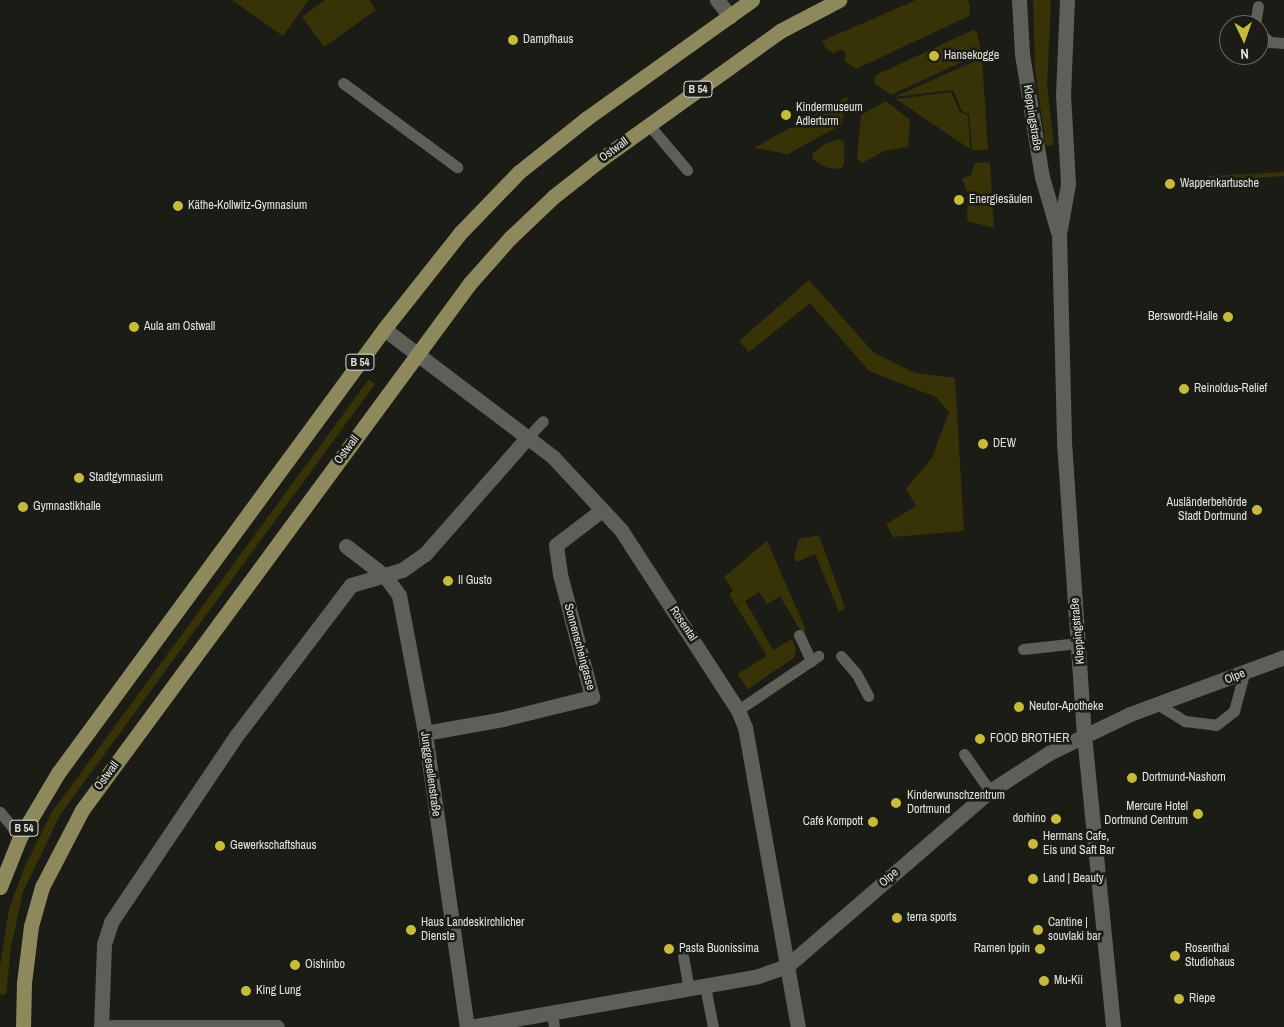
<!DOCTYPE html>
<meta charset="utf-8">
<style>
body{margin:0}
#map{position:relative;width:1284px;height:1027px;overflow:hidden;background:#1c1c17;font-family:"Archivo Narrow",sans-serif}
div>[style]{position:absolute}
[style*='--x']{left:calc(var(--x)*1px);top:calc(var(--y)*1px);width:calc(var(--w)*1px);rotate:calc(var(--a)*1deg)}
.green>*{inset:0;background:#373307}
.lane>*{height:11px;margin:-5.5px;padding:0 5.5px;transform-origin:5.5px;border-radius:5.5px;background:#5f5f5a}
.street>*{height:15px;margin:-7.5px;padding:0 7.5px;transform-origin:7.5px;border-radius:7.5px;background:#5f5f5a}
.primary>*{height:15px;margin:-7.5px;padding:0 7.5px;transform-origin:7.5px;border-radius:7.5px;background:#8d895c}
.dots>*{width:14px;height:14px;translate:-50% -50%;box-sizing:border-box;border:2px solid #1c1c17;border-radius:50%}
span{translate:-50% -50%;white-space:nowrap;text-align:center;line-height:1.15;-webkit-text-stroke:5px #1c1c17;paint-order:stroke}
.shield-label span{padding:1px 4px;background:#1c1c17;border:1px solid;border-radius:4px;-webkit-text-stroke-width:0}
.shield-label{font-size:11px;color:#e1e1de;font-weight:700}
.poi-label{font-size:12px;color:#e1e1de}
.left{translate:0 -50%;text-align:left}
.right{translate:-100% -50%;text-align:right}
.street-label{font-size:12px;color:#e1e1de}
.north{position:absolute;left:1219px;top:15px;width:50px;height:50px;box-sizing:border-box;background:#1c1c17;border:1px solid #6b6b67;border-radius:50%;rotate:177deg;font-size:14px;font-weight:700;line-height:20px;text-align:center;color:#e1e1de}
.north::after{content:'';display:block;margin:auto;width:18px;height:22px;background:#c7bb3c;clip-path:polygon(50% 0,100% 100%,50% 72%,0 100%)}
</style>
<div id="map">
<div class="green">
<i style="clip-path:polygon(232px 0,309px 0,283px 36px)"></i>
<i style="clip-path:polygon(325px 0,369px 0,376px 10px,324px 47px,302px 17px)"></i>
<i style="clip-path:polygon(916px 0,967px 0,970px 5px,969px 16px,856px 69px,844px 60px,846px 54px,842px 49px,833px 53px,825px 47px,822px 41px)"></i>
<i style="clip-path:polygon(1033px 0,1051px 0,1047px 85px,1054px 145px,1046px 146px,1035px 70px)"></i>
<i style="clip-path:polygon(973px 30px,977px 32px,981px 53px,891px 95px,874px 83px,876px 75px)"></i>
<i style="clip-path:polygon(982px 58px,988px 150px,972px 150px,969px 114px,962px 111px,953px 90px,894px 97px)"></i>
<i style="clip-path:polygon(951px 92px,960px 112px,968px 115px,970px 149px,896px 99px)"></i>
<i style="clip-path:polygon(848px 96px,841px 125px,788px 154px,754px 148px)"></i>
<i style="clip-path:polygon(886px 101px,910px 120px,908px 147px,884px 151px,862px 163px,857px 159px,861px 115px)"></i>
<i style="clip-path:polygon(839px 139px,844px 142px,844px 164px,841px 169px,828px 168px,812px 159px,813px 153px,825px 144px)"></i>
<i style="clip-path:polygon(990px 162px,994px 228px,967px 221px,968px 194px,962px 179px,971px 175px,975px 163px)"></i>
<i style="clip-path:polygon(1284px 172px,1284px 176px,1209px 181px,1208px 176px)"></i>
<i style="clip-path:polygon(809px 280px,874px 353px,915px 373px,955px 378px,964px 531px,893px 537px,886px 524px,916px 506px,906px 489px,932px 458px,949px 412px,936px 397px,869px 371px,810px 303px,749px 352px,739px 341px)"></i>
<i style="clip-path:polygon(369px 379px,375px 384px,60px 815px,23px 892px,11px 947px,6px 994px,0 995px,0 967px,9px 909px,25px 866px,52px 812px)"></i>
<i style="clip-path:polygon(819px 535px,845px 608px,839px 612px,815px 554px,796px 562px,794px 557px,799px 539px)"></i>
<i style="clip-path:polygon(767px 541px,806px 630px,802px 633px,780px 596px,767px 604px,759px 592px,745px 601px,773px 650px,792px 639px,796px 649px,795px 657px,748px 689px,737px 674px,767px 656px,729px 594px,733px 591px,724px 577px)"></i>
</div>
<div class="lane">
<i style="--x:1255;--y:25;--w:19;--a:-81"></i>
<i style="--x:1259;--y:33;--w:14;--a:39"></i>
<i style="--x:1270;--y:42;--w:14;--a:4"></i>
<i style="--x:343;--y:83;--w:142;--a:36.4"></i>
<i style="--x:649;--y:125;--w:59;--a:49.8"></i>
<i style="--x:527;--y:438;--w:23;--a:-47"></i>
<i style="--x:799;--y:635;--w:29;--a:65"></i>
<i style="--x:1023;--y:649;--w:56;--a:-6.1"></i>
<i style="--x:841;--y:656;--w:23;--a:49"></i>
<i style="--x:856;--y:673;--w:26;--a:62"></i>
<i style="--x:1159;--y:705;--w:31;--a:32"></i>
<i style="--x:1185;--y:721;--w:31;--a:7"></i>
<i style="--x:1216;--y:725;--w:23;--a:-38"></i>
<i style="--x:1234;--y:711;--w:39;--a:-75"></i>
<i style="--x:738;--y:710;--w:97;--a:-34"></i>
<i style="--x:964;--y:754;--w:45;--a:54.9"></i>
<i style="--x:0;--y:812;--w:32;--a:51"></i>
<i style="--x:683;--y:956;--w:34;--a:80"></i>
<i style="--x:705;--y:986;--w:42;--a:79"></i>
<i style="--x:552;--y:1013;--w:14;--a:82"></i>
</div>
<div class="street">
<i style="--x:717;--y:0;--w:21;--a:51"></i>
<i style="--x:1019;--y:0;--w:54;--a:86.8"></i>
<i style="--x:1022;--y:54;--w:125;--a:80.8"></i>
<i style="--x:1042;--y:177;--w:57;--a:73.8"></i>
<i style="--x:1067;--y:0;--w:94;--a:92.4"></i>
<i style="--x:1063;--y:94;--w:90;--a:86.8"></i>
<i style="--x:1068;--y:184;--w:51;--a:100.2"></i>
<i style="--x:1059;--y:234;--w:208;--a:88.6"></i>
<i style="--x:1064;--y:442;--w:294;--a:86.1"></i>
<i style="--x:1084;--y:735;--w:293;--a:84.3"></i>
<i style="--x:384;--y:329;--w:212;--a:37.1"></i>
<i style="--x:553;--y:457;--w:100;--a:47"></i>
<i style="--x:621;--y:530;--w:215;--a:57"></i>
<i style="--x:738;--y:710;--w:18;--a:68"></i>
<i style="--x:745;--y:727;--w:305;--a:80"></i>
<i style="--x:346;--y:546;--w:49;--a:37.6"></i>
<i style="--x:385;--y:576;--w:24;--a:54"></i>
<i style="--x:399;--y:595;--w:140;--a:79.3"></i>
<i style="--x:425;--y:733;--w:297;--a:81.9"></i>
<i style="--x:425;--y:733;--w:79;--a:-10.2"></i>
<i style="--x:503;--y:719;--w:92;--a:-13.9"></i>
<i style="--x:592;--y:697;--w:127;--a:-104.6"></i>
<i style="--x:560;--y:574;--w:29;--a:-98"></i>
<i style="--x:556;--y:545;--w:58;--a:-37.3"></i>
<i style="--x:101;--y:1027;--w:83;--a:-87.9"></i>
<i style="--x:104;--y:944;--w:23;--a:-72"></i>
<i style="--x:111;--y:922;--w:224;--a:-56.1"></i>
<i style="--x:236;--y:736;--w:190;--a:-52.7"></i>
<i style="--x:351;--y:585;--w:53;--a:-16.4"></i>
<i style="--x:402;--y:570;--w:28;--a:-35"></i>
<i style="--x:425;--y:554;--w:154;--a:-48.7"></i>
<i style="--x:112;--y:1027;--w:165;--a:0"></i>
<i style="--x:470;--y:1027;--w:292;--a:-10"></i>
<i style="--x:758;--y:976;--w:31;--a:-19"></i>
<i style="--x:787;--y:966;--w:268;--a:-40.8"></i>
<i style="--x:990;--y:791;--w:70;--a:-32.8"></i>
<i style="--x:1049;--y:753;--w:90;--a:-25.7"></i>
<i style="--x:1130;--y:714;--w:164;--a:-20.3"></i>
</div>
<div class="primary">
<i style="--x:0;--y:887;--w:54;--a:-68.2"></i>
<i style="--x:20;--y:837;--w:74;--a:-59.3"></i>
<i style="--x:58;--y:773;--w:551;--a:-53.71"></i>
<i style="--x:384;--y:329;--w:124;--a:-51.6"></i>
<i style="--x:461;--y:232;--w:83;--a:-46"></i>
<i style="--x:519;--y:172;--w:87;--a:-38.5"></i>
<i style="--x:587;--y:118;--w:203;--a:-35.6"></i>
<i style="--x:23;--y:1027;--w:44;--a:-88.7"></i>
<i style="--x:24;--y:983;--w:57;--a:-83"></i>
<i style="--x:31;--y:926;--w:41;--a:-74.2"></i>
<i style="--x:42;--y:887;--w:87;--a:-62.5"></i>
<i style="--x:82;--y:810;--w:654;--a:-53.64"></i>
<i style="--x:470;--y:283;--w:60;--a:-48.4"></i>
<i style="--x:510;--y:238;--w:59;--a:-43.6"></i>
<i style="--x:553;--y:197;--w:60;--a:-38.2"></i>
<i style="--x:600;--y:160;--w:221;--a:-35.6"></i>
<i style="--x:780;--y:31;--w:67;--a:-27.7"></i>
</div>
<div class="dots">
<i style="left:513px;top:40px;background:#c7bb3c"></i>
<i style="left:934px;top:56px;background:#c7bb3c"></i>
<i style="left:786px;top:115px;background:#c7bb3c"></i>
<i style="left:1170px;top:184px;background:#c7bb3c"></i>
<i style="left:959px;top:200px;background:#c7bb3c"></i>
<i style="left:178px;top:206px;background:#c7bb3c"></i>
<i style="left:1228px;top:317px;background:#c7bb3c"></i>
<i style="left:134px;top:327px;background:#c7bb3c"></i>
<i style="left:1184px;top:389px;background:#c7bb3c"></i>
<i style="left:983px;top:444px;background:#c7bb3c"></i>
<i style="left:79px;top:478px;background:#c7bb3c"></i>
<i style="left:23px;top:507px;background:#c7bb3c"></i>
<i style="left:1257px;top:510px;background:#c7bb3c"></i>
<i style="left:448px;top:581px;background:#c7bb3c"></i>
<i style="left:1019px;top:707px;background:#c7bb3c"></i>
<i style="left:980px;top:739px;background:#c7bb3c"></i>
<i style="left:1132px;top:778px;background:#c7bb3c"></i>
<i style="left:896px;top:803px;background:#c7bb3c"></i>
<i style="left:1198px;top:814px;background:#c7bb3c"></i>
<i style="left:1056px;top:819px;background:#c7bb3c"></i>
<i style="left:873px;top:822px;background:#c7bb3c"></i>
<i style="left:1033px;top:844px;background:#c7bb3c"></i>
<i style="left:220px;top:846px;background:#c7bb3c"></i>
<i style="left:1033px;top:879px;background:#c7bb3c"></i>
<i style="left:897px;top:918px;background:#c7bb3c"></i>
<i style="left:411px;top:930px;background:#c7bb3c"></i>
<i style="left:1038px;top:930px;background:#c7bb3c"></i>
<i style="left:669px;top:949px;background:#c7bb3c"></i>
<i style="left:1040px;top:949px;background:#c7bb3c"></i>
<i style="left:1175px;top:956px;background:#c7bb3c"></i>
<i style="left:295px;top:965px;background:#c7bb3c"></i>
<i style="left:1044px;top:981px;background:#c7bb3c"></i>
<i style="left:246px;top:991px;background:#c7bb3c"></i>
<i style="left:1179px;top:999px;background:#c7bb3c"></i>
</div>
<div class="shield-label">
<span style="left:698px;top:89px">B 54</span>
<span style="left:360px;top:362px">B 54</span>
<span style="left:24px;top:828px">B 54</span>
</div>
<div class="poi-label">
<span class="left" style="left:523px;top:40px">Dampfhaus</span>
<span class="left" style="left:944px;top:56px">Hansekogge</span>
<span class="left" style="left:796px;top:115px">Kindermuseum<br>Adlerturm</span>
<span class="left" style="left:1180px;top:184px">Wappenkartusche</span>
<span class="left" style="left:969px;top:200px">Energiesäulen</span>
<span class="left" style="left:188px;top:206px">Käthe-Kollwitz-Gymnasium</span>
<span class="right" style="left:1218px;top:317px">Berswordt-Halle</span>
<span class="left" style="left:144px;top:327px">Aula am Ostwall</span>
<span class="left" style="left:1194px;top:389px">Reinoldus-Relief</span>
<span class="left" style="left:993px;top:444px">DEW</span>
<span class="left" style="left:89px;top:478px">Stadtgymnasium</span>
<span class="right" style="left:1247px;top:510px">Ausländerbehörde<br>Stadt Dortmund</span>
<span class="left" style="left:33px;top:507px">Gymnastikhalle</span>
<span class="left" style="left:458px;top:581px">Il Gusto</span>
<span class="left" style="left:1029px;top:707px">Neutor-Apotheke</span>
<span class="left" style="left:990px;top:739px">FOOD BROTHER</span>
<span class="left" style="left:1142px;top:778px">Dortmund-Nashorn</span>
<span class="left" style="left:907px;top:803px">Kinderwunschzentrum<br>Dortmund</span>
<span class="right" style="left:1188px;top:814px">Mercure Hotel<br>Dortmund Centrum</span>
<span class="right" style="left:1046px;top:819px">dorhino</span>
<span class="right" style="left:863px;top:822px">Café Kompott</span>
<span class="left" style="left:1043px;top:844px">Hermans Cafe,<br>Eis und Saft Bar</span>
<span class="left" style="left:230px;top:846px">Gewerkschaftshaus</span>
<span class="left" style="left:1043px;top:879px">Land | Beauty</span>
<span class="left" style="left:907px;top:918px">terra sports</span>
<span class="left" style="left:421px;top:930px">Haus Landeskirchlicher<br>Dienste</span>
<span class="left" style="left:1048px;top:930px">Cantine |<br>souvlaki bar</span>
<span class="left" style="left:679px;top:949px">Pasta Buonissima</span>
<span class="right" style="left:1030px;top:949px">Ramen Ippin</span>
<span class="left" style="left:1185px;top:956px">Rosenthal<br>Studiohaus</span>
<span class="left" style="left:305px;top:965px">Oishinbo</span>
<span class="left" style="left:1054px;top:981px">Mu-Kii</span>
<span class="left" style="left:256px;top:991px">King Lung</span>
<span class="left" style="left:1189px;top:999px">Riepe</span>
</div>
<div class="street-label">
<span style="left:1032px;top:118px;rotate:81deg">Kleppingstraße</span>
<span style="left:614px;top:150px;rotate:-36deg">Ostwall</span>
<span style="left:347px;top:450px;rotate:-53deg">Ostwall</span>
<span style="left:683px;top:624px;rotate:56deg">Rosental</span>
<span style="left:1078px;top:631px;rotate:-95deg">Kleppingstraße</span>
<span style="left:579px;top:647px;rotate:75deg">Sonnenscheingasse</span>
<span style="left:1235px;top:677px;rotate:-22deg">Olpe</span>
<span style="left:430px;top:774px;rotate:82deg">Junggesellenstraße</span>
<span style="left:107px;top:776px;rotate:-53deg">Ostwall</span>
<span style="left:889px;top:878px;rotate:-41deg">Olpe</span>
</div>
<div class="north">N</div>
</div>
